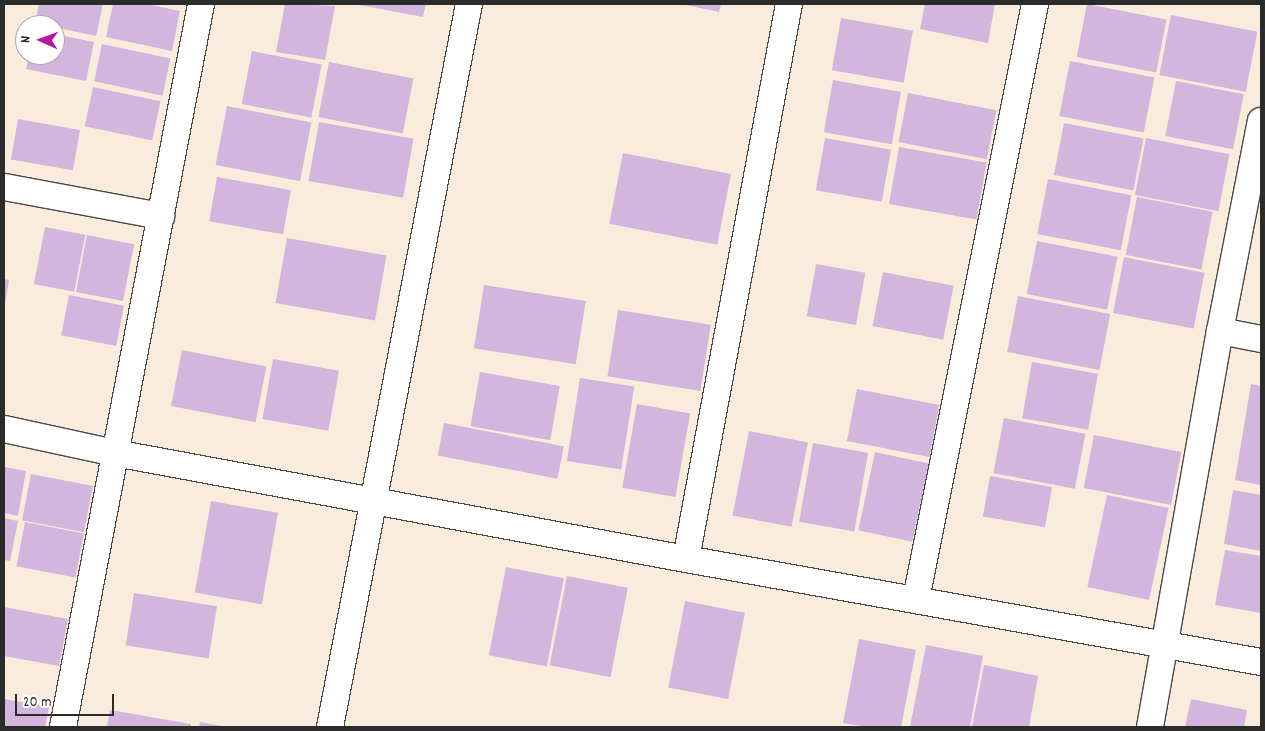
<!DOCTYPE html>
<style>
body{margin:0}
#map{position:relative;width:1265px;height:731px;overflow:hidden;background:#f9ecdc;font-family:Dekko,sans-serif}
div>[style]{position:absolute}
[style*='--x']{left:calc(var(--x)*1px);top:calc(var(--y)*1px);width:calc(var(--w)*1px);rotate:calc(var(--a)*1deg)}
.building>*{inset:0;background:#d2b6dd;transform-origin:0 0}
.roads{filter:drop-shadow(1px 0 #4a4846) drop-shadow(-1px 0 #4a4846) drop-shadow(0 1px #4a4846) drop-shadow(0 -1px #4a4846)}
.street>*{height:26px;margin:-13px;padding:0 13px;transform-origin:13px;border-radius:13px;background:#fff}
span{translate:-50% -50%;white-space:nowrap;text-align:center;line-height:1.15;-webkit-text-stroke:4px #fff;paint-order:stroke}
.frame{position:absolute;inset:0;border:5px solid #2b2b2b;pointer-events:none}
.north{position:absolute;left:15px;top:15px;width:50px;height:50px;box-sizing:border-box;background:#fff;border:1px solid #aaa;border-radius:50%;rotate:272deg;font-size:14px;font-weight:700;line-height:20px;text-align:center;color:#2b2b2b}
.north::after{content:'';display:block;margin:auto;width:18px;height:22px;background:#b5179e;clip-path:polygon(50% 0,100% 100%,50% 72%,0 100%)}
.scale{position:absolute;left:15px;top:694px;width:99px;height:22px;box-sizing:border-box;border:2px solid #2b2b2b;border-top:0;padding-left:6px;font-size:15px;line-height:18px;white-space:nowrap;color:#2b2b2b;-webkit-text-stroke:4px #fff;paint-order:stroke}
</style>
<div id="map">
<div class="building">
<i style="clip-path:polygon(39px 4px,103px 4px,96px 36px,35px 23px)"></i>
<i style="clip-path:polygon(113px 4px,147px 4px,180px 11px,172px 51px,106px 37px)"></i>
<i style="clip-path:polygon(285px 4px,335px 6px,325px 60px,276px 52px)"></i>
<i style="clip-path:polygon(354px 4px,426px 4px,423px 17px)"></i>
<i style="clip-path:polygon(681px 4px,721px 4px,719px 12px)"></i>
<i style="clip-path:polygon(925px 4px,995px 4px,988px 43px,920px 29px)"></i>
<i style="left:1087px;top:4px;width:81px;height:54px;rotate:11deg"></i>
<i style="left:1171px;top:15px;width:88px;height:61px;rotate:11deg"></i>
<i style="left:841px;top:18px;width:73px;height:53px;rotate:10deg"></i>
<i style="clip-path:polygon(55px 34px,94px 42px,86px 81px,26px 69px,29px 55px,55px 55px)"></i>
<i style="left:102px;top:44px;width:70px;height:38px;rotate:12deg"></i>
<i style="left:252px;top:51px;width:71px;height:54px;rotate:11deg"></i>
<i style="left:1070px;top:61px;width:86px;height:56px;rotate:11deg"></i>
<i style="left:329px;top:62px;width:86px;height:56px;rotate:11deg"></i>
<i style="left:833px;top:80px;width:69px;height:53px;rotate:10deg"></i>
<i style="left:1176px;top:81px;width:69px;height:56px;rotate:11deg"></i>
<i style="left:93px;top:87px;width:69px;height:40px;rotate:12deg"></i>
<i style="left:908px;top:93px;width:90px;height:50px;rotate:11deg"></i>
<i style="left:227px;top:106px;width:86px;height:60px;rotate:11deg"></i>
<i style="left:18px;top:119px;width:63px;height:41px;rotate:10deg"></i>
<i style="left:319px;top:122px;width:96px;height:60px;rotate:10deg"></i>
<i style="left:1064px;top:123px;width:81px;height:53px;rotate:11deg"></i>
<i style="left:825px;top:138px;width:67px;height:53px;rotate:10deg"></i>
<i style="left:1146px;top:138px;width:85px;height:58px;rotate:11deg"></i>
<i style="left:899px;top:147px;width:89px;height:58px;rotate:10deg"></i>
<i style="left:623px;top:153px;width:110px;height:72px;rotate:11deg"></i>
<i style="left:217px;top:177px;width:75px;height:45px;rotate:10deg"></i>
<i style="left:1048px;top:179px;width:85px;height:56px;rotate:11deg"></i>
<i style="left:1137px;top:197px;width:77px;height:59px;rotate:11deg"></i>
<i style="left:45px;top:227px;width:41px;height:58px;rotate:11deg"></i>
<i style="left:87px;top:235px;width:48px;height:58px;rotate:11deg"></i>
<i style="left:287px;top:238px;width:101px;height:66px;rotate:10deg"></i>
<i style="left:1037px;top:241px;width:82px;height:54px;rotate:11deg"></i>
<i style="left:1124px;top:257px;width:82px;height:57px;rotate:11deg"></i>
<i style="left:816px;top:264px;width:50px;height:53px;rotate:10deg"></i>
<i style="left:883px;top:272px;width:72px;height:55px;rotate:11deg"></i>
<i style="clip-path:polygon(4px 279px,9px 280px,5px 303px,4px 303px)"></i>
<i style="left:484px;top:285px;width:103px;height:64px;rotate:9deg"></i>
<i style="left:69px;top:295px;width:56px;height:41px;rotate:11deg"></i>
<i style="left:1018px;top:296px;width:94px;height:57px;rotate:11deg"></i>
<i style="left:618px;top:310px;width:94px;height:67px;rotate:9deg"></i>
<i style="left:182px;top:350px;width:86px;height:57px;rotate:11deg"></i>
<i style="left:273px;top:359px;width:67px;height:61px;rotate:10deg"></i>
<i style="left:1032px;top:362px;width:67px;height:57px;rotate:10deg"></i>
<i style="left:480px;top:372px;width:81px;height:55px;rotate:10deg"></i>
<i style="left:580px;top:378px;width:55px;height:84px;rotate:9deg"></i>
<i style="clip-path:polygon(1251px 384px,1261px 386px,1261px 485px,1235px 480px)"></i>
<i style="left:857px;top:389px;width:84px;height:53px;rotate:11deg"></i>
<i style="left:637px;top:404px;width:54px;height:85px;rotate:10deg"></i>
<i style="left:1004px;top:418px;width:83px;height:56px;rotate:11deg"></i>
<i style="left:444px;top:423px;width:122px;height:33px;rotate:11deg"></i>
<i style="left:749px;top:431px;width:60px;height:86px;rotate:11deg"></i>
<i style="left:1094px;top:435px;width:89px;height:54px;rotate:11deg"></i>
<i style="left:813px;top:443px;width:56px;height:80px;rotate:10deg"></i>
<i style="left:875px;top:452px;width:55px;height:80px;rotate:12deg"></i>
<i style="clip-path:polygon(4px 467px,26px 471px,18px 516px,4px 513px)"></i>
<i style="left:31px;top:474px;width:63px;height:47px;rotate:11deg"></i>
<i style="left:990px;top:476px;width:63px;height:41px;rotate:10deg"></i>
<i style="clip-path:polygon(1233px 490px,1261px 495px,1261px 551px,1224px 544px)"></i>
<i style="left:1107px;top:495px;width:63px;height:94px;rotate:12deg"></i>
<i style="left:211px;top:501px;width:68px;height:93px;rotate:10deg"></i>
<i style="clip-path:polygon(4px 518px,18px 521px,10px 561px,4px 560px)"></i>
<i style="left:25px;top:522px;width:60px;height:45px;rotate:11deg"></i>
<i style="clip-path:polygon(1225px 550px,1261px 556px,1261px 613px,1215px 605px)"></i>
<i style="left:506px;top:567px;width:59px;height:90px;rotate:11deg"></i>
<i style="left:567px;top:576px;width:62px;height:91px;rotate:11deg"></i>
<i style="left:134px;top:593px;width:84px;height:53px;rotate:9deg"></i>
<i style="left:685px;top:601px;width:61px;height:88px;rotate:11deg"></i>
<i style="clip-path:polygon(4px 607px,68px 619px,59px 666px,4px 656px)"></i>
<i style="clip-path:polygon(859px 639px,916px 650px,901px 727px,867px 727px,843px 723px)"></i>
<i style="clip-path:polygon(926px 645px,983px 656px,970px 727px,910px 727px)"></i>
<i style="clip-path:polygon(984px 665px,1038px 676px,1029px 727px,972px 727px)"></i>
<i style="clip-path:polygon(4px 699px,49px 707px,45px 727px,4px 727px)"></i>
<i style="clip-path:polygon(1191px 699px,1247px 710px,1244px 727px,1185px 727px)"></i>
<i style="clip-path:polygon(110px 710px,191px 724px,191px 727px,107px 727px)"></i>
<i style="clip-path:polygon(200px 722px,221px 726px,221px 727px,199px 727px)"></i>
</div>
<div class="roads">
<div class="street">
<i style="--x:4;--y:187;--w:160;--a:10.5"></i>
<i style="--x:1220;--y:331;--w:42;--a:11"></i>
<i style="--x:4;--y:429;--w:114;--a:12.2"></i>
<i style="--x:115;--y:453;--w:581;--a:10.52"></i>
<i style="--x:686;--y:559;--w:584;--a:10.16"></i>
<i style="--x:686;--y:559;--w:564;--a:-79.49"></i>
<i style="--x:916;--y:599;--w:607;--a:-78.69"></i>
<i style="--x:63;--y:727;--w:736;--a:-79.19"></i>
<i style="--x:330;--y:727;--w:736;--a:-79.12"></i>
<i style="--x:1150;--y:727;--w:402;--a:-80"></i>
<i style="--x:1220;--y:331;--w:214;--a:-79"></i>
</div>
</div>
<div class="frame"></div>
<div class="north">N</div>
<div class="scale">20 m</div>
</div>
